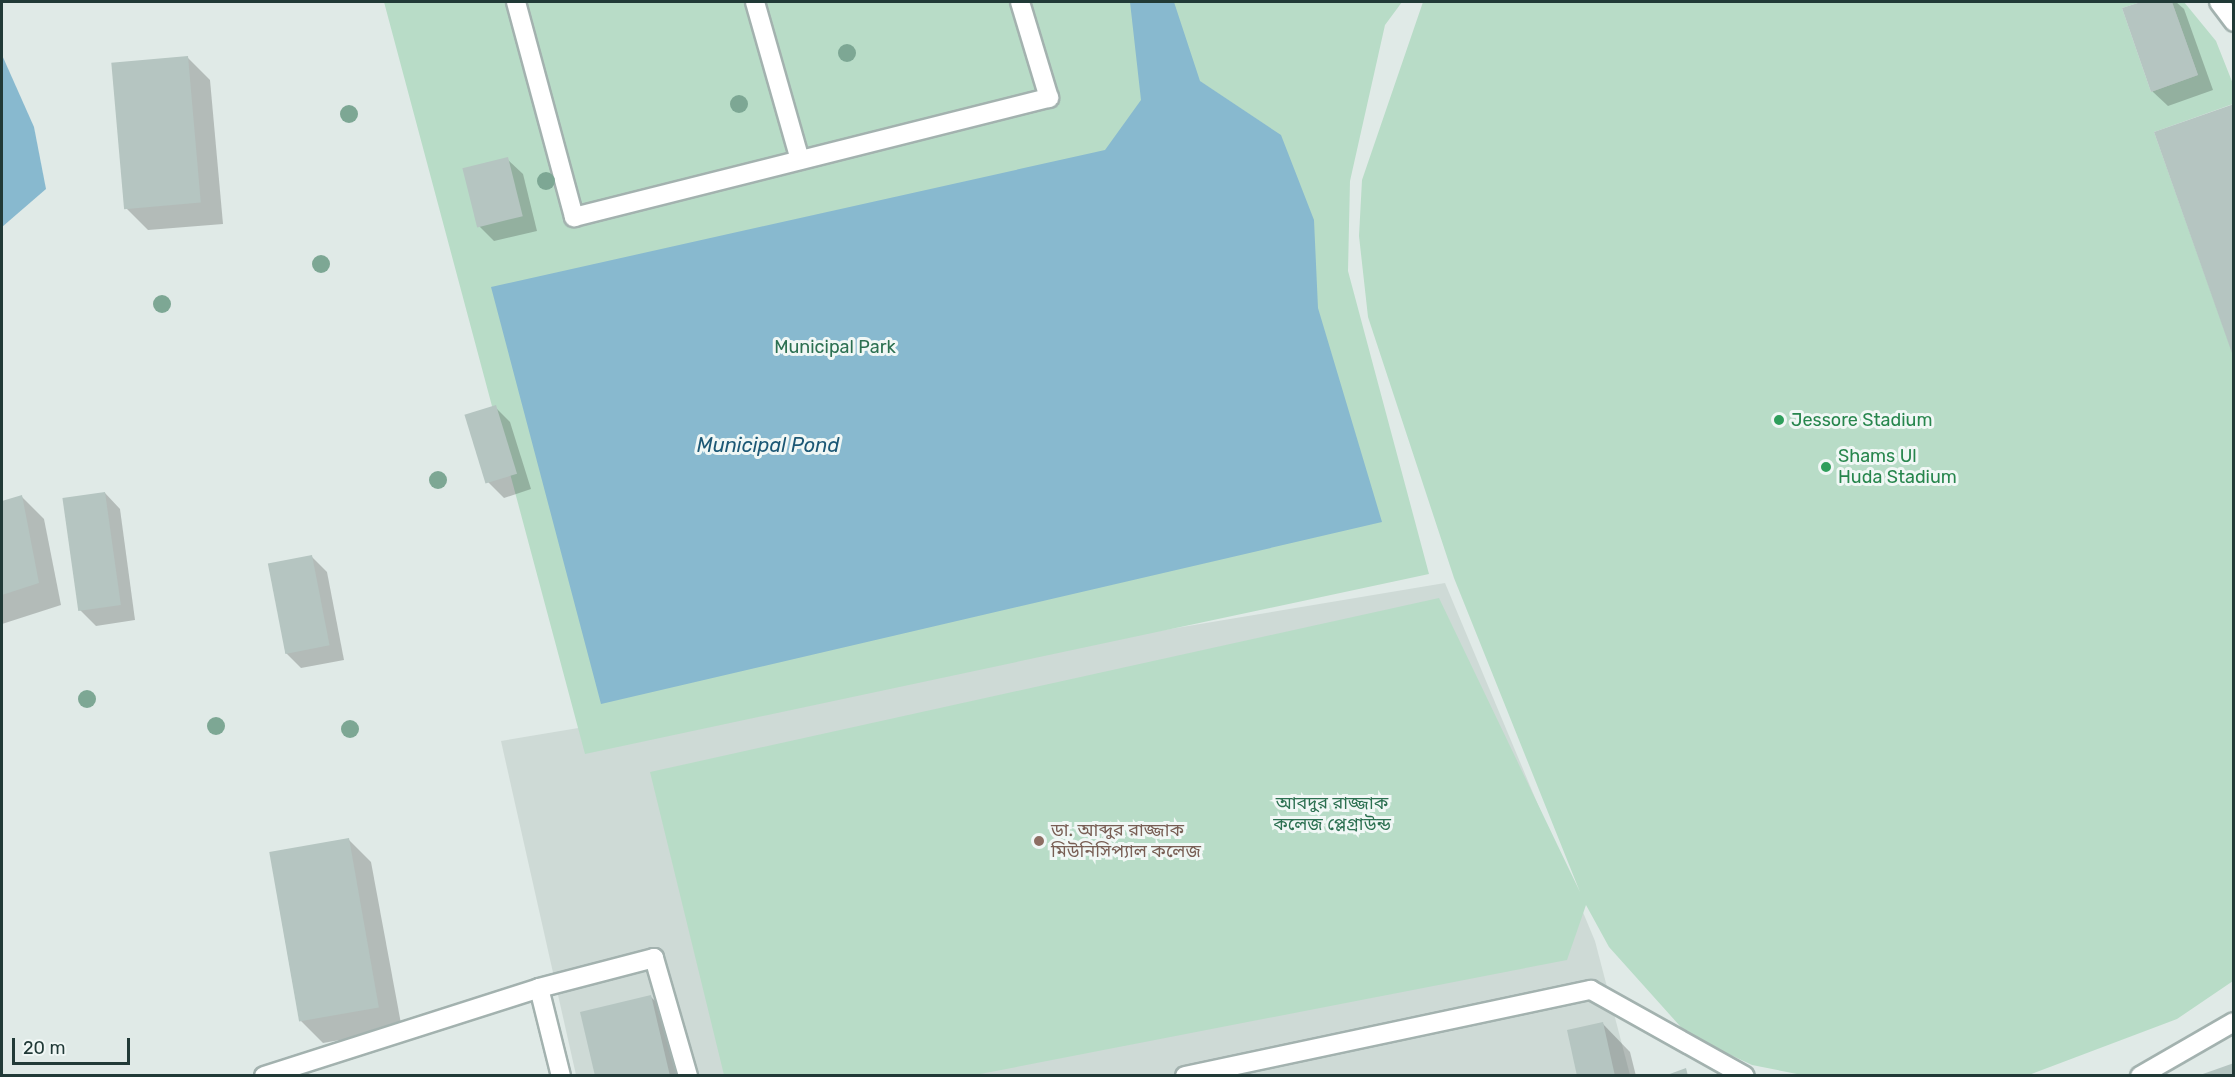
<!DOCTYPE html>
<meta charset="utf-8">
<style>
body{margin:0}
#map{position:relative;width:2235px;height:1077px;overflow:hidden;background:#e0eae7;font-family:Rubik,"Noto Sans Bengali",sans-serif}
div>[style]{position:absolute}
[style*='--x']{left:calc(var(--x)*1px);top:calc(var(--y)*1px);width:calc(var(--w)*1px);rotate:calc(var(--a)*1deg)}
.built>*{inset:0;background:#cedad6}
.green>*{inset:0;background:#b8dcc7}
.water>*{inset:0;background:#88b9cf}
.shadow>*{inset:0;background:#0003}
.building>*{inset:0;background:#b5c5c1;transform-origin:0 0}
.roads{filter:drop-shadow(2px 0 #a3b2af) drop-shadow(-2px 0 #a3b2af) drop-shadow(0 2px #a3b2af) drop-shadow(0 -2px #a3b2af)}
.minor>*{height:18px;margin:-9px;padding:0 9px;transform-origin:9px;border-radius:9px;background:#fff}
.trees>*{width:18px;height:18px;margin:-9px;border-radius:50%;background:#7da794}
.dots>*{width:16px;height:16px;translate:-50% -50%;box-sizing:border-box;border:3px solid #f0f7f5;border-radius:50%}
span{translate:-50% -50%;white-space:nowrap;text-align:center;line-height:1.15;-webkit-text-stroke:6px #f0f7f5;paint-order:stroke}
.park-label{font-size:18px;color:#2c7051}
.leisure-label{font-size:18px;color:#27864d}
.left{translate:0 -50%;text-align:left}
.education-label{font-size:18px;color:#785e54}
.water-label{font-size:20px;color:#1c5875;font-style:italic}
.frame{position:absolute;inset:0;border:3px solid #213a37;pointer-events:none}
.scale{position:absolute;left:12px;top:1038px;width:118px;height:27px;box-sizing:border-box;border:3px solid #213a37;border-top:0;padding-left:8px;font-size:18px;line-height:21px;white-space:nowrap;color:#213a37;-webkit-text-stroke:4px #f0f7f5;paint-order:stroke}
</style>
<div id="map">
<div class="built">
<i style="clip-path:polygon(1445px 583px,1595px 941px,1630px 1075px,576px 1075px,501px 741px)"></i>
</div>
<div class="green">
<i style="clip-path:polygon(384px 2px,1402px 2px,1385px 25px,1350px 181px,1348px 271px,1429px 574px,585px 754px)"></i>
<i style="clip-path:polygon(1423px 2px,2141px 2px,2122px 8px,2151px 92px,2198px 75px,2172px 2px,2184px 2px,2216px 41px,2233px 84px,2233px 104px,2154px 132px,2234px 357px,2233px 981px,2177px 1019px,2029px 1075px,1802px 1075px,1752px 1065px,1688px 1035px,1609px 947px,1586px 905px,1567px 960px,975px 1075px,724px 1075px,650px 772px,1439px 598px,1580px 892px,1454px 578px,1368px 317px,1359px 236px,1362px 180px)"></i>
</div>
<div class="water">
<i style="clip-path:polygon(1130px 2px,1174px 2px,1200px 81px,1281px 135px,1314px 220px,1318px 308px,1382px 522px,601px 704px,491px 287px,1105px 150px,1141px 100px)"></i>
<i style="clip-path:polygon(2px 55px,34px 127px,46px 189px,2px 227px)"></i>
</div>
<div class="shadow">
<i style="clip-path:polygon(2146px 2px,2176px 2px,2184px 9px,2213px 90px,2168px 106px,2152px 91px,2124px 9px)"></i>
<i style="clip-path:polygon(188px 58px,210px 80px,223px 224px,148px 230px,126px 208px)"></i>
<i style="clip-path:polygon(507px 159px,523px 174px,537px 231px,494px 241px,479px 226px)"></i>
<i style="clip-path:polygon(495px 407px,510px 422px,531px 489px,504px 498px,488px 482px)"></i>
<i style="clip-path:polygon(105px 493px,120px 509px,135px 620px,96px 626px,80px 610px)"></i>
<i style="clip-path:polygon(22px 497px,44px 519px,61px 605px,2px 624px,2px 502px)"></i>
<i style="clip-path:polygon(312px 557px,327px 572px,344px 660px,301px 668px,285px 652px)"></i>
<i style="clip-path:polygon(349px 840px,371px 862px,402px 1029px,323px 1043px,301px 1021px)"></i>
<i style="clip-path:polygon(651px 997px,673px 1019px,686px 1076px,596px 1076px)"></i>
<i style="clip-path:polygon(1602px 1023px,1630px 1052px,1636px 1076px,1579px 1076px)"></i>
</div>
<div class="building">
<i style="clip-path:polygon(2141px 2px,2172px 2px,2198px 75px,2151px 92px,2122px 8px)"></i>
<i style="left:188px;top:56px;width:147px;height:77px;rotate:85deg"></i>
<i style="clip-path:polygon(2234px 104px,2234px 356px,2233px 356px,2154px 132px)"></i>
<i style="left:508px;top:157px;width:61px;height:47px;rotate:76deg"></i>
<i style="left:496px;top:405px;width:72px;height:33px;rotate:73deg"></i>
<i style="left:105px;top:492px;width:114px;height:43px;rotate:82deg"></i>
<i style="clip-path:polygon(22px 495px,39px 583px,2px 595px,2px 501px)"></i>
<i style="left:312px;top:555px;width:92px;height:45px;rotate:79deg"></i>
<i style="left:349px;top:838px;width:172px;height:81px;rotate:80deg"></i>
<i style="clip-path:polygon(651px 995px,670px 1076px,595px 1076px,580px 1012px)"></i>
<i style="clip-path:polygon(1603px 1022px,1615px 1076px,1577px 1076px,1567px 1030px)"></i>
<i style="clip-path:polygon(2234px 1063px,2234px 1076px,2200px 1076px,2200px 1075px)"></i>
<i style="clip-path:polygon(1686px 1068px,1688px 1076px,1667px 1076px,1667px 1075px)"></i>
</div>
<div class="roads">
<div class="minor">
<i style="--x:516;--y:2;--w:223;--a:74.9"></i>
<i style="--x:574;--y:217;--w:490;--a:-14.1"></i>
<i style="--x:1049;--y:98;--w:100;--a:-106.8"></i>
<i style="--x:755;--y:2;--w:164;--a:74.1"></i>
<i style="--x:2219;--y:2;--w:25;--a:53"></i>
<i style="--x:539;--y:988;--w:119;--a:-14.6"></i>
<i style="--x:654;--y:958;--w:123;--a:73.9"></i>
<i style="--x:264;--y:1076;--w:289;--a:-17.7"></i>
<i style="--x:539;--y:988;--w:91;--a:76"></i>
<i style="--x:1185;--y:1076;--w:415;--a:-12"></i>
<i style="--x:1591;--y:990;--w:176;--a:29.2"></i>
<i style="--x:2140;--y:1076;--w:108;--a:-29.9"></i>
</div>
</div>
<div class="trees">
<i style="left:847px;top:53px"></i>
<i style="left:739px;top:104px"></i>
<i style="left:349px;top:114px"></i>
<i style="left:546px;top:181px"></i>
<i style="left:321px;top:264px"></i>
<i style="left:162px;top:304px"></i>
<i style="left:438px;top:480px"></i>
<i style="left:87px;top:699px"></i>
<i style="left:216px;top:726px"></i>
<i style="left:350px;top:729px"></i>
</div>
<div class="dots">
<i style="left:1779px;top:420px;background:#2e9e5b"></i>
<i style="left:1826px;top:467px;background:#2e9e5b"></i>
<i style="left:1039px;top:841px;background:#8d6e63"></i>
</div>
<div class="park-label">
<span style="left:835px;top:347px">Municipal Park</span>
<span style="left:1332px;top:814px">আবদুর রাজ্জাক<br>কলেজ প্লেগ্রাউন্ড</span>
</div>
<div class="leisure-label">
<span class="left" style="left:1791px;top:420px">Jessore Stadium</span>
<span class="left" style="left:1838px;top:467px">Shams Ul<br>Huda Stadium</span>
</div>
<div class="education-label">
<span class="left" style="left:1051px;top:841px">ডা. আব্দুর রাজ্জাক<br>মিউনিসিপ্যাল কলেজ</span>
</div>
<div class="water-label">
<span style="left:768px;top:445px">Municipal Pond</span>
</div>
<div class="frame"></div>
<div class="scale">20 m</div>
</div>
